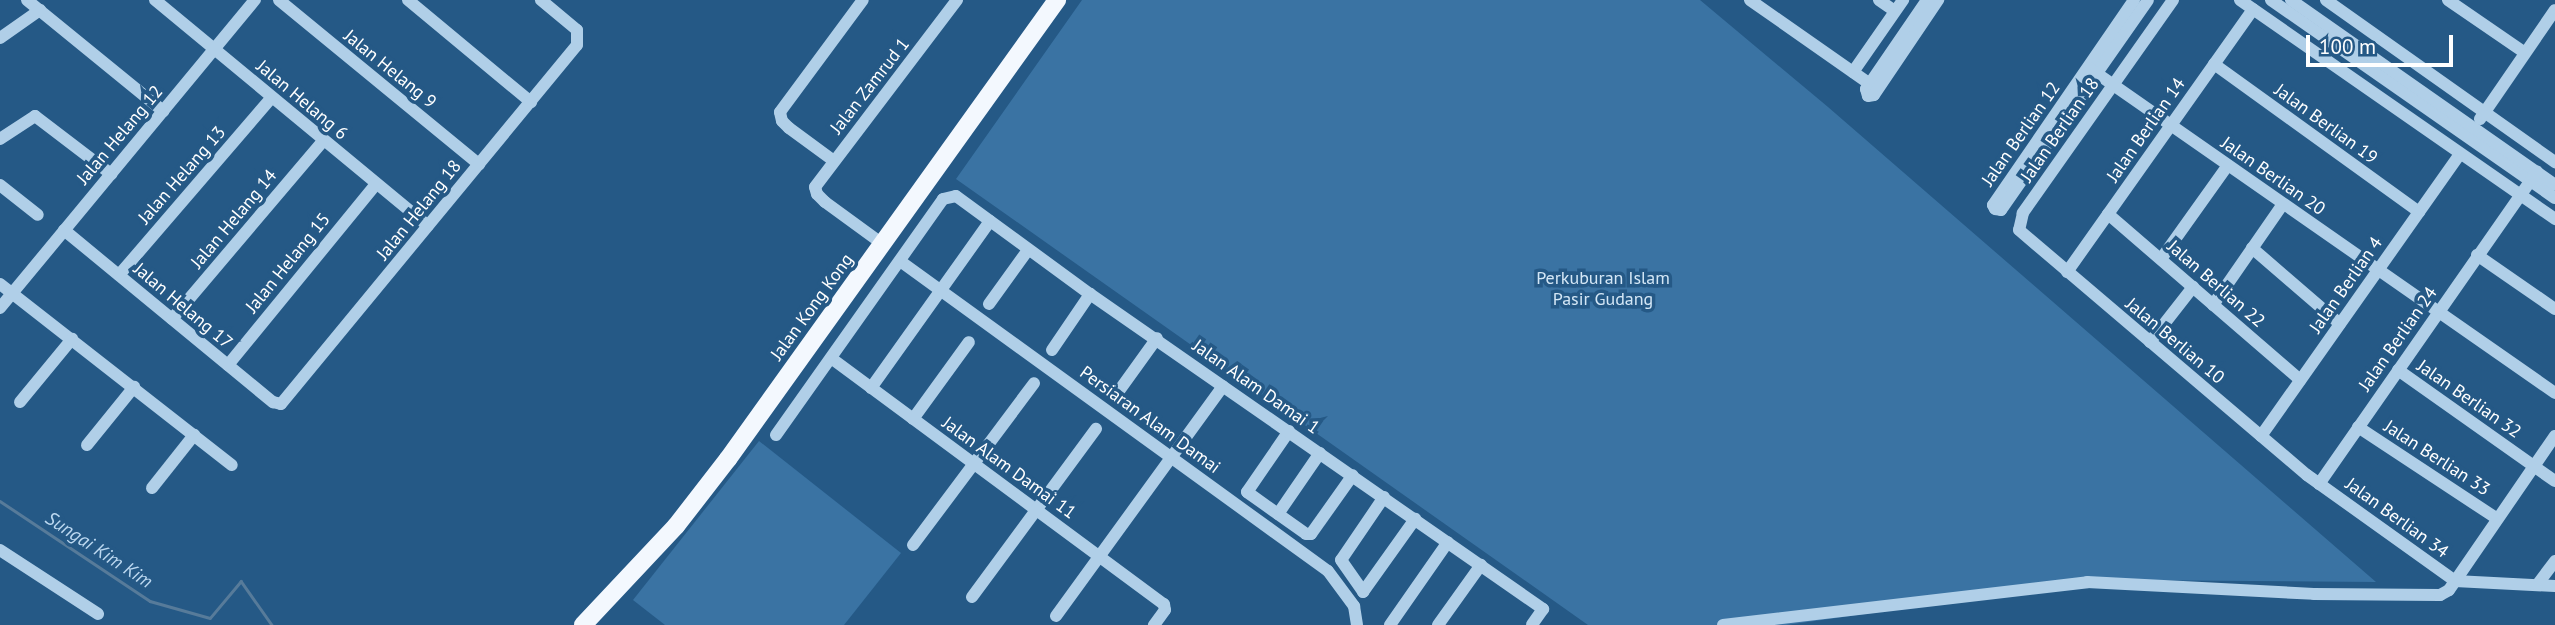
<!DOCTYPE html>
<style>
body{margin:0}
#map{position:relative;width:2555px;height:625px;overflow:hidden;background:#255986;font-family:"PT Sans",sans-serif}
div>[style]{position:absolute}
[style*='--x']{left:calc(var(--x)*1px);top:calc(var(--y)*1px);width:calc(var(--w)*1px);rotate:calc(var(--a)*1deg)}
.green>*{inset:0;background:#3a73a3}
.stream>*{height:2.5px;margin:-1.25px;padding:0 1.25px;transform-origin:1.25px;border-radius:1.25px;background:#577b9a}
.minor>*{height:12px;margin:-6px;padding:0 6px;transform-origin:6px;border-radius:6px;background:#b0cfe8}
.major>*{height:18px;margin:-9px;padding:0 9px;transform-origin:9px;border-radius:9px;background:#f3f8fe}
span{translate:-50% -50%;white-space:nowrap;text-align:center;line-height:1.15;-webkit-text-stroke:7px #255986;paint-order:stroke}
.street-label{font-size:18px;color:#fff}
.park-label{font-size:18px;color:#d4e7f6}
.water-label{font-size:19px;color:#bcd8f0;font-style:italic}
.scale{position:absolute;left:2306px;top:35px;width:147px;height:32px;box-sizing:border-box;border:4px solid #fff;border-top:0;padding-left:9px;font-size:21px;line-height:24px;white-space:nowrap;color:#fff;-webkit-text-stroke:5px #255986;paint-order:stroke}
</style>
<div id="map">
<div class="green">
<i style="clip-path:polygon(1082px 0,1700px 0,1828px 107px,2376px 582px,2110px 580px,1786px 625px,1588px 625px,956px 179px)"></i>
<i style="clip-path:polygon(759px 441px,901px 553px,844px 625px,665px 625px,633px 600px)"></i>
</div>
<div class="stream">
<i style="--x:0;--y:501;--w:180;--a:33.7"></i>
<i style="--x:150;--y:601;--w:62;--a:15.8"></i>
<i style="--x:210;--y:618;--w:48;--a:-50"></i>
<i style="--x:241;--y:581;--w:54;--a:54.8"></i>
</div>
<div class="minor">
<i style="--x:27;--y:0;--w:176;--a:39.2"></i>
<i style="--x:155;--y:0;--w:354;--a:39.6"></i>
<i style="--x:279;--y:0;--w:259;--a:39.4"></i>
<i style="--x:408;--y:0;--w:160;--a:39.7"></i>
<i style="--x:1750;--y:0;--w:146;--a:35"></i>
<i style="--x:1879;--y:0;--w:19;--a:35"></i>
<i style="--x:1927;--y:0;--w:108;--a:124.4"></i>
<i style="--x:1866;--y:89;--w:7;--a:74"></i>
<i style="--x:1868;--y:96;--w:6;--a:-9"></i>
<i style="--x:1874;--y:95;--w:115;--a:-56"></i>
<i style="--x:2134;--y:0;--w:249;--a:124.5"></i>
<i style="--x:1993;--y:205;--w:4;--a:63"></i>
<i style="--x:1995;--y:209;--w:6;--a:9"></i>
<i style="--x:2001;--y:210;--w:256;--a:-55"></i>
<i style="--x:2173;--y:0;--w:261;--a:125.2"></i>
<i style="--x:2023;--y:213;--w:17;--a:103"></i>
<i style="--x:2019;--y:230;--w:378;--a:40.4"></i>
<i style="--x:2307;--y:475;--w:182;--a:35.6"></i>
<i style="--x:2455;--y:581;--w:100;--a:2.9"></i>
<i style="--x:2240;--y:0;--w:384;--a:34.8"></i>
<i style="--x:2271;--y:0;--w:346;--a:34.9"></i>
<i style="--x:2291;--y:0;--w:322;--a:35"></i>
<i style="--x:2326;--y:0;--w:281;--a:35.3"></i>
<i style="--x:2448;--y:0;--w:93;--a:34.5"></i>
<i style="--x:0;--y:38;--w:49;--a:-35"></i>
<i style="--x:2214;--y:64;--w:253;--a:35.8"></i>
<i style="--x:2089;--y:68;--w:568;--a:34.89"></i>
<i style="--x:1853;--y:72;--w:88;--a:-55.2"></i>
<i style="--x:2480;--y:119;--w:132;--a:-55.5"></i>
<i style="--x:0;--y:139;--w:42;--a:-33.3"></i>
<i style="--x:35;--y:116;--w:96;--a:37.3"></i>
<i style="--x:834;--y:161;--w:56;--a:-143.7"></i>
<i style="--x:789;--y:128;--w:10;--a:-135"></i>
<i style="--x:782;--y:121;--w:9;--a:-103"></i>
<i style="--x:780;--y:112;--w:139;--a:-53.5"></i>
<i style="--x:0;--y:185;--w:48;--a:38.3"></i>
<i style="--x:2108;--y:214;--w:254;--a:40.8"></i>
<i style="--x:64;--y:230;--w:271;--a:39.5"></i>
<i style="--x:273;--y:402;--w:8;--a:14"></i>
<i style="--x:281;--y:404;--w:465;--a:-50.5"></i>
<i style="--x:577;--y:45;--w:15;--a:-90"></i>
<i style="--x:577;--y:30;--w:47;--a:-140.2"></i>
<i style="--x:884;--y:245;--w:73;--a:-143.9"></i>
<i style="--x:825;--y:202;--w:11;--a:-135"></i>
<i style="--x:817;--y:194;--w:7;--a:-106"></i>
<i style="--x:815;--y:187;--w:235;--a:-52.8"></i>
<i style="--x:2252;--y:248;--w:116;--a:40.8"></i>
<i style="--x:2477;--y:255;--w:95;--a:34.7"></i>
<i style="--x:2161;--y:259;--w:115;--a:-54.5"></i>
<i style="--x:900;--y:261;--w:528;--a:35.92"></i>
<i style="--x:1328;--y:571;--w:44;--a:53.4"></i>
<i style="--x:1354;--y:606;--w:19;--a:81"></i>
<i style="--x:2067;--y:272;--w:322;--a:-54.7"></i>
<i style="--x:119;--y:275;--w:233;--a:-49.3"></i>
<i style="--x:0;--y:284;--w:294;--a:38"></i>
<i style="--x:989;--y:304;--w:67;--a:-54.2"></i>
<i style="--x:2213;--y:305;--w:123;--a:-55.3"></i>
<i style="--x:0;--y:308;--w:400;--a:-50.4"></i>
<i style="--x:172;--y:319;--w:233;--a:-49.7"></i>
<i style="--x:2150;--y:342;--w:70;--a:-52"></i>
<i style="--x:1052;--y:350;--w:68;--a:-55.8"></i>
<i style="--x:831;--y:358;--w:414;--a:36.5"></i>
<i style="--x:1164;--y:604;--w:6;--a:81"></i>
<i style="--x:1165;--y:610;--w:19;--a:126"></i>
<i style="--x:228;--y:365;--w:234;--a:-50.7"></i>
<i style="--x:2398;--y:370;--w:192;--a:35.3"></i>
<i style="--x:871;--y:388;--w:205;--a:-54.5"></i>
<i style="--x:1116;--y:395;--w:70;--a:-54.3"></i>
<i style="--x:20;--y:402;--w:82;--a:-50.5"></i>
<i style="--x:913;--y:419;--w:95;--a:-54"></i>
<i style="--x:2358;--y:427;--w:165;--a:33.4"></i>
<i style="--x:1289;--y:431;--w:74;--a:124.5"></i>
<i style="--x:1247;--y:492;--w:72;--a:35.4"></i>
<i style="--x:1306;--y:534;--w:5;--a:0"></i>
<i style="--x:1311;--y:534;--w:72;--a:-54.6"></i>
<i style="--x:776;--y:435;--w:289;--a:-54.7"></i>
<i style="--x:943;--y:199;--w:13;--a:-13"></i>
<i style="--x:956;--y:196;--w:166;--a:36.2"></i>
<i style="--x:1090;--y:294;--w:552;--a:34.81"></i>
<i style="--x:1543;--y:609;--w:19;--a:125"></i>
<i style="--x:2261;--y:436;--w:345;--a:-54.8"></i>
<i style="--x:87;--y:445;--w:75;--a:-51"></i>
<i style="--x:2319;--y:484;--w:381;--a:-55.1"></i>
<i style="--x:152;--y:488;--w:68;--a:-51.6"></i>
<i style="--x:1384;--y:497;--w:76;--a:124.3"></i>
<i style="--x:1341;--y:560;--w:39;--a:55"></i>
<i style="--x:1363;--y:592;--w:90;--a:-54.5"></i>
<i style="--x:1278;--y:514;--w:74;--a:-55.5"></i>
<i style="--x:913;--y:545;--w:202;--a:-53.2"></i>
<i style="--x:0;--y:550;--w:117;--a:33.1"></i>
<i style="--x:2537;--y:585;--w:30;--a:-53"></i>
<i style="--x:972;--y:597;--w:209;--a:-53.6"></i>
<i style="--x:1056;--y:616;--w:284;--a:-54"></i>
<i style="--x:1390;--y:625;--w:101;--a:-55.1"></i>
<i style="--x:1438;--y:625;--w:74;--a:-54.4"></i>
<i style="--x:1723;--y:625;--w:367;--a:-6.7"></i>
<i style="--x:2087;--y:582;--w:227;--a:3"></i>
<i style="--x:2314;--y:594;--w:126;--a:0.5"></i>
<i style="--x:2440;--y:595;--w:10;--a:-29"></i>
<i style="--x:2449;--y:590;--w:187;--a:-55.5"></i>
</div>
<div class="major">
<i style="--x:583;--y:625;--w:136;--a:-46.8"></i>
<i style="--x:676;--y:526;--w:85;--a:-52.2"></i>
<i style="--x:728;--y:459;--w:565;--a:-54.37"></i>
</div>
<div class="street-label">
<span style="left:390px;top:69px;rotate:39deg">Jalan Helang 9</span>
<span style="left:870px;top:86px;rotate:-52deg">Jalan Zamrud 1</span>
<span style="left:302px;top:100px;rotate:40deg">Jalan Helang 6</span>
<span style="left:2326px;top:124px;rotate:36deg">Jalan Berlian 19</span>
<span style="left:2060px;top:130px;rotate:-55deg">Jalan Berlian 18</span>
<span style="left:2146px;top:130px;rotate:-55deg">Jalan Berlian 14</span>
<span style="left:2021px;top:134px;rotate:-55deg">Jalan Berlian 12</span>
<span style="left:120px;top:135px;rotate:-50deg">Jalan Helang 12</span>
<span style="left:182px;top:175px;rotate:-49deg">Jalan Helang 13</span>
<span style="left:2273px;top:176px;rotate:35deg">Jalan Berlian 20</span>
<span style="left:419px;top:210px;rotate:-51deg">Jalan Helang 18</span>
<span style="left:234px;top:219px;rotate:-50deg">Jalan Helang 14</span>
<span style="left:288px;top:263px;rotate:-51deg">Jalan Helang 15</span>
<span style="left:2216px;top:284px;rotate:41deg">Jalan Berlian 22</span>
<span style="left:2346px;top:285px;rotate:-55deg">Jalan Berlian 4</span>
<span style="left:183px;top:306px;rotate:40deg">Jalan Helang 17</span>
<span style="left:812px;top:307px;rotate:-54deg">Jalan Kong Kong</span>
<span style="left:2398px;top:339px;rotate:-55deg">Jalan Berlian 24</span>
<span style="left:2175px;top:341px;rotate:40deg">Jalan Berlian 10</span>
<span style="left:1256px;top:387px;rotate:35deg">Jalan Alam Damai 1</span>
<span style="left:2469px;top:399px;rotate:35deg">Jalan Berlian 32</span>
<span style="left:1150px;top:420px;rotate:36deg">Persiaran Alam Damai</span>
<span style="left:2437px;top:458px;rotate:33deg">Jalan Berlian 33</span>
<span style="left:1009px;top:468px;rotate:36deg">Jalan Alam Damai 11</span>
<span style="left:2397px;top:518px;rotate:36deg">Jalan Berlian 34</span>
</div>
<div class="park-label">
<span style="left:1603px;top:289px">Perkuburan Islam<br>Pasir Gudang</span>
</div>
<div class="water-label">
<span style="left:99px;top:550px;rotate:33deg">Sungai Kim Kim</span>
</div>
<div class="scale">100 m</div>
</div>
